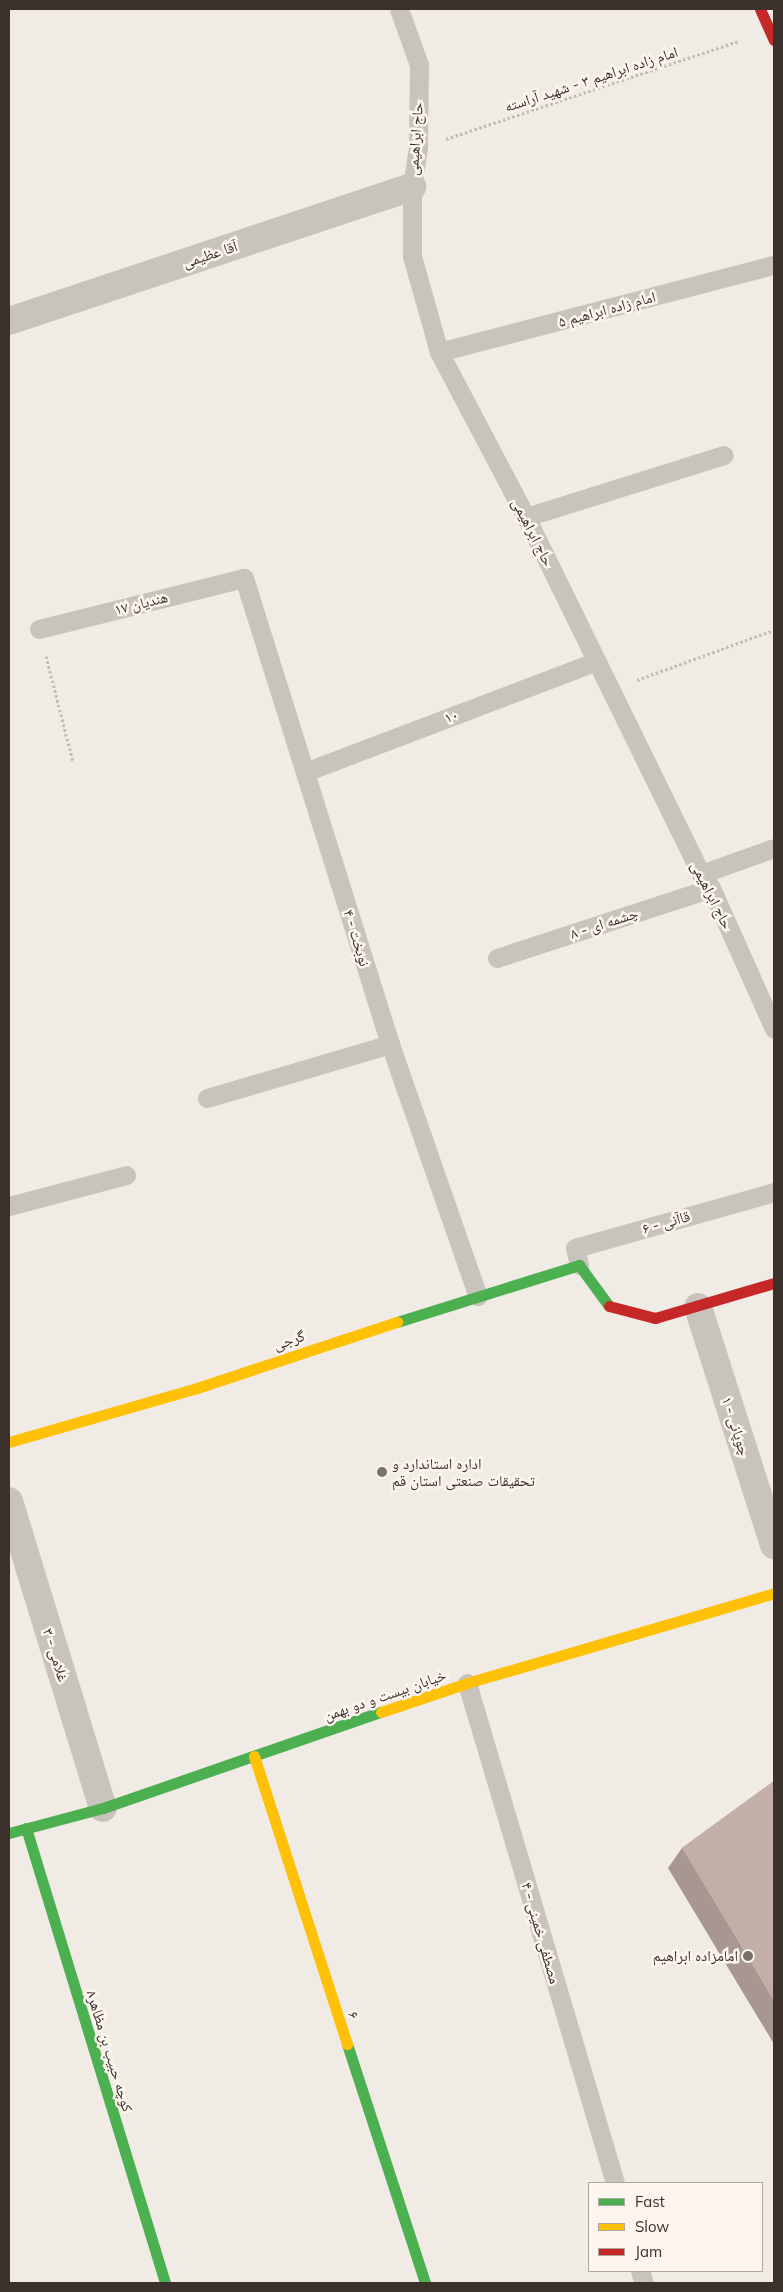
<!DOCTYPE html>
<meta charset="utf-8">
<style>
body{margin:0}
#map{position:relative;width:783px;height:2292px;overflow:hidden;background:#f0ebe5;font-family:Mulish,"Noto Naskh Arabic",sans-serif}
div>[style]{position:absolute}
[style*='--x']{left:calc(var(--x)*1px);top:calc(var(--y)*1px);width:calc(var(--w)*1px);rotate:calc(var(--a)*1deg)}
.path>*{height:3px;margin-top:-1.5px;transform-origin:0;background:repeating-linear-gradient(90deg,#c2bbb6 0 2.5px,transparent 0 5px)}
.lane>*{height:19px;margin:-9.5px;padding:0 9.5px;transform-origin:9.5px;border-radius:9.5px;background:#c9c3be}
.street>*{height:28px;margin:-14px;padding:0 14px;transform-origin:14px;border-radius:14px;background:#c9c3be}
.fast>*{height:11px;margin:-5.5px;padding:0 5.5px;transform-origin:5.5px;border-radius:5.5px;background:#4caf50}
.slow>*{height:11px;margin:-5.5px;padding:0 5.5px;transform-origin:5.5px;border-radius:5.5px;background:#ffc107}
.jam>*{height:11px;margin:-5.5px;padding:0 5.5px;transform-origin:5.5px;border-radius:5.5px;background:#c62828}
.wall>*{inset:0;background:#a89690}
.building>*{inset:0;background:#c3afa7}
.dots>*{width:14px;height:14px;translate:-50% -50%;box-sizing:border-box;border:2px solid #fbf5ee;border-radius:50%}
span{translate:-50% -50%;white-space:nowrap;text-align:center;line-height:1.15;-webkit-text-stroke:5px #fbf5ee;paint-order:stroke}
.street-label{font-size:15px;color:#3b302b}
.poi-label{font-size:15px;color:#3b302b}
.left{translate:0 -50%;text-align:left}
.right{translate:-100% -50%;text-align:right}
.frame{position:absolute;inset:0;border:10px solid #3b302b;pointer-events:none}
.legend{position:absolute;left:588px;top:2182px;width:175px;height:90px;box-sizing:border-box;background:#fbf5ee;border:1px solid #aea6a0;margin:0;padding:6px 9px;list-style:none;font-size:15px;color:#3b302b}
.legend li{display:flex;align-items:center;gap:10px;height:25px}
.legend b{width:25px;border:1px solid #aea6a0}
</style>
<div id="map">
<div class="path">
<i style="--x:446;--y:139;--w:309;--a:-18.5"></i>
<i style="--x:46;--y:656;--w:109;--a:75.7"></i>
<i style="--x:637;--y:680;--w:146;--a:-20.1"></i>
</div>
<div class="lane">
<i style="--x:399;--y:9;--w:59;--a:70.3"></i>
<i style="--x:419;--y:65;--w:83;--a:90.7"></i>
<i style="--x:418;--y:148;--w:39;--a:99"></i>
<i style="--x:412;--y:187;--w:69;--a:90"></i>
<i style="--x:412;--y:256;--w:100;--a:74.3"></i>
<i style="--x:439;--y:352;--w:187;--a:62.2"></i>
<i style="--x:526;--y:517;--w:398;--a:63.9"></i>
<i style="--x:701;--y:874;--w:17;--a:54"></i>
<i style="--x:711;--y:888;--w:154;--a:65.9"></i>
<i style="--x:439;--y:352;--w:346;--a:-14.6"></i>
<i style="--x:526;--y:517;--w:207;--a:-17.4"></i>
<i style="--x:39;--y:629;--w:211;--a:-14"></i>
<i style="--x:244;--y:578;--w:488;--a:72.6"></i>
<i style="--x:390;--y:1044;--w:267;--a:70.8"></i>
<i style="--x:305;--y:772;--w:312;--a:-20.8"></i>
<i style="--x:701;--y:874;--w:77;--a:-19.6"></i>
<i style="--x:497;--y:958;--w:225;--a:-18.1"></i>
<i style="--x:207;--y:1098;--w:191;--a:-16.4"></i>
<i style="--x:9;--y:1206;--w:121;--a:-14.8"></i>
<i style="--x:579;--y:1265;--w:17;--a:-103"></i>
<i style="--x:575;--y:1248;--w:207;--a:-15.7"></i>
<i style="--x:467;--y:1683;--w:521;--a:73.51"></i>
<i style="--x:640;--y:2271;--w:13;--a:72"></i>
</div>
<div class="street">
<i style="--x:9;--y:321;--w:425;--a:-18.4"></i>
<i style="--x:698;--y:1307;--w:250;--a:72.3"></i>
<i style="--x:9;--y:1501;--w:321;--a:73"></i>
</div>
<div class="fast">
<i style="--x:397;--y:1322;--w:191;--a:-17.4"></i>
<i style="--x:579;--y:1265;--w:51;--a:53.8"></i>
<i style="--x:26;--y:1828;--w:476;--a:73"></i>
<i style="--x:9;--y:1833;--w:97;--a:-14.9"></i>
<i style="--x:103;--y:1808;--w:294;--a:-19.1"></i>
<i style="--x:347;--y:2044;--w:251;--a:71.9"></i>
</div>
<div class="slow">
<i style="--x:9;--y:1442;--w:192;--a:-16"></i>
<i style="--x:194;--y:1389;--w:214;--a:-18.3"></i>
<i style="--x:381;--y:1712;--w:91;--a:-18.6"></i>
<i style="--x:467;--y:1683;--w:320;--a:-16.3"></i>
<i style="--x:254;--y:1756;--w:303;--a:72.1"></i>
</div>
<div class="jam">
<i style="--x:760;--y:9;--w:34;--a:66"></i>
<i style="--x:609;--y:1306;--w:48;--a:14.6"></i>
<i style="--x:655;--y:1318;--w:124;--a:-16.4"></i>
</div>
<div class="wall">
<i style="clip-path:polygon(774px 1781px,774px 2044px,668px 1868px,682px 1848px)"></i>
</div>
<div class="building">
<i style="clip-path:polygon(774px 1781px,774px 2001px,682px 1848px)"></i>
</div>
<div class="dots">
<i style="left:382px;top:1472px;background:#7a716c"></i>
<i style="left:748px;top:1956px;background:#7a716c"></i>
</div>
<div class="street-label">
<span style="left:591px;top:79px;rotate:-18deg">امام زاده ابراهیم ۳ - شهید آراسته</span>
<span style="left:415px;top:139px;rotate:-86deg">حاج ابراهیمی</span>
<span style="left:210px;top:254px;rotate:-18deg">آقا عظیمی</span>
<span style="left:607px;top:309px;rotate:-15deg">امام زاده ابراهیم ۵</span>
<span style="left:533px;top:532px;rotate:63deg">حاج ابراهیمی</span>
<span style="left:141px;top:603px;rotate:-14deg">هندیان ۱۷</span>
<span style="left:451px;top:716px;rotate:-21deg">۱۰</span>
<span style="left:712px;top:895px;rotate:63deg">حاج ابراهیمی</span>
<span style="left:604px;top:923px;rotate:-18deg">۸ - چشمه ای</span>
<span style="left:357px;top:938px;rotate:73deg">۴ - نوبخت</span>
<span style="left:666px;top:1222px;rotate:-16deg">۶ - قاآنی</span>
<span style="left:289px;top:1340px;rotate:-19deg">گرجی</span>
<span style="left:736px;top:1426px;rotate:72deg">۱ - چوپانی</span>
<span style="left:56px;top:1655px;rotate:73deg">۳ - غلامی</span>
<span style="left:385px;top:1695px;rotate:-19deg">خیابان بیست و دو بهمن</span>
<span style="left:541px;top:1933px;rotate:74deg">۴ - مصطفی خمینی</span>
<span style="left:354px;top:2015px;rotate:72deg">۶</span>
<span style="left:110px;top:2051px;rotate:73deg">کوچه حبیب بن مظاهر۸</span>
</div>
<div class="poi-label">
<span class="left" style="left:392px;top:1472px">اداره استاندارد و<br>تحقیقات صنعتی استان قم</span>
<span class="right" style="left:738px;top:1956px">امامزاده ابراهیم</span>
</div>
<div class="frame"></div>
<ul class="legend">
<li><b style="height:6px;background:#4caf50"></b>Fast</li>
<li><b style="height:6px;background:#ffc107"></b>Slow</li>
<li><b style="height:6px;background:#c62828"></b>Jam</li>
</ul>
</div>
